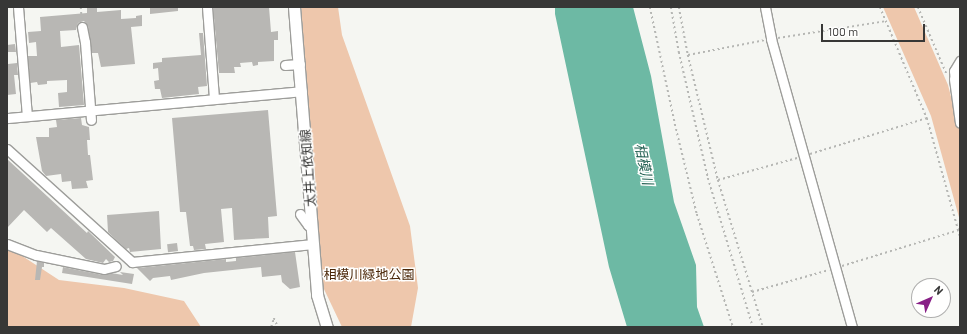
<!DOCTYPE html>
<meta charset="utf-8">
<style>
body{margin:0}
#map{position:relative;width:967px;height:334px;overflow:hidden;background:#f5f6f2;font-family:Barlow,"Noto Sans JP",sans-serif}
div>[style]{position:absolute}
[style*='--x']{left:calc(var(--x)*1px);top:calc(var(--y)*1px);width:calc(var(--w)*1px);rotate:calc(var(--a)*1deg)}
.green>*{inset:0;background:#eec7ac}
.water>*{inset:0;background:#6db9a4}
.building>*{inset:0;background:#b8b7b4;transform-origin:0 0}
.path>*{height:1.5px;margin-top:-0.75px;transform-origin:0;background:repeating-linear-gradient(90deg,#b6b7b4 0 2px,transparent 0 5px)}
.roads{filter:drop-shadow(1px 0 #9d9d9a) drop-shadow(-1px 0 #9d9d9a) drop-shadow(0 1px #9d9d9a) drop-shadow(0 -1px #9d9d9a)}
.minor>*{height:9px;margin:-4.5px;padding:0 4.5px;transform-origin:4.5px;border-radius:4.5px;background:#fff}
.major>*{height:11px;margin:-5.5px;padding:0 5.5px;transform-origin:5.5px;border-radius:5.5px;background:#fff}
span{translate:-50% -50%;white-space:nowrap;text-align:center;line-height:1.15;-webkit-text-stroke:3px #fffffe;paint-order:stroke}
.street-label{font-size:13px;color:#373736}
.park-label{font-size:13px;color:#4b2708}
.water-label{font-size:14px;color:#246153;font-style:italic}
.frame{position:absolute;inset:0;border:8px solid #373736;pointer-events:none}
.north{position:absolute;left:911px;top:278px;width:40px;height:40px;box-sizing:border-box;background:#fffffe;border:1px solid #afafae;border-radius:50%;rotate:45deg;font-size:11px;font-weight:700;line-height:16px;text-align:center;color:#373736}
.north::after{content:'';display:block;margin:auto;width:14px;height:18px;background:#882086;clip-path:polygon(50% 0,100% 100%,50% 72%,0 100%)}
.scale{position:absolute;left:821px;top:24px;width:104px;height:18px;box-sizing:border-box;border:2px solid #373736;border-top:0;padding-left:5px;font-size:12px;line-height:14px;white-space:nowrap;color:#373736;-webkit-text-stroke:3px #fffffe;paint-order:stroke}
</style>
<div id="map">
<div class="green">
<i style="clip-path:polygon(301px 7px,338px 7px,342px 35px,410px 226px,418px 288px,411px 327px,342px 327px,323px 287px)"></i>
<i style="clip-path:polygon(883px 7px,914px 7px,948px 85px,960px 132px,960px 221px,931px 116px)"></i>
<i style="clip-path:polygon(7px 246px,59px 280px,124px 288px,184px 301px,201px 327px,7px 327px)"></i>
</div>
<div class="water">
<i style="clip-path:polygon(555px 7px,633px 7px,651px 76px,674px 202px,696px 265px,697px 307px,704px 327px,627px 327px,609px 267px,555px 14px)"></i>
</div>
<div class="building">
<i style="clip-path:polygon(87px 7px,97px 7px,97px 12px,121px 10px,121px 19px,136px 18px,136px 16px,142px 15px,142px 26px,131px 27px,135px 64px,101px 67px,98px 53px,92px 53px,88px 26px,84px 21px,78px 23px,76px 30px,60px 31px,61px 47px,79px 45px,84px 105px,59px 107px,58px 93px,67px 92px,67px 80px,47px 81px,47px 84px,38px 85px,37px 82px,30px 83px,28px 56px,37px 56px,36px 42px,29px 43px,28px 32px,41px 31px,40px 17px,87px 13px)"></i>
<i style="clip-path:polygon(150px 7px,178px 7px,178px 11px,150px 14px)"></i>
<i style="clip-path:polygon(213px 7px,269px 7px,271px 32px,278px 31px,278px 40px,274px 40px,274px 61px,258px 62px,258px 65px,253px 66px,252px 62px,240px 63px,241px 67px,234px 67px,235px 73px,219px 73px)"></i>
<i style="clip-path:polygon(199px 33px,203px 33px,207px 86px,198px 87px,199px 94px,162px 98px,160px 89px,155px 89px,154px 81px,159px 80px,158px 68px,153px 69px,153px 63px,162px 62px,162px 58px,201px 55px)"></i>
<i style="clip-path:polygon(15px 44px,16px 52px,7px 52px,7px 45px)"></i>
<i style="clip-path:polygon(17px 63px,18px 75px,14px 75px,16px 94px,7px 95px,8px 64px)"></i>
<i style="clip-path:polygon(268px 110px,277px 216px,268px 217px,269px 238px,234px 240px,232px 208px,221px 209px,224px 242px,205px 244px,206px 249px,194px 250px,193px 246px,190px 246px,186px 212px,180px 212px,172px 118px)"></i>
<i style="clip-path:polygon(81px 118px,82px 125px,89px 127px,90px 140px,87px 140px,88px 155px,90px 155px,93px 180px,86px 181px,88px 188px,72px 189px,71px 181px,62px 182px,61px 174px,46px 176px,42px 171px,36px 137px,49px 137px,49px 128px,57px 127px,56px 120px)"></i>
<i style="clip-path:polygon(7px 159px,87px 233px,88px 231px,115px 257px,113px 261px,109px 262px,106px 259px,103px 263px,86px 259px,51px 228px,47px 232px,24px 210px,7px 228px)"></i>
<i style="clip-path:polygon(159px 211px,161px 249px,130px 252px,129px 248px,126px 249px,108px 232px,107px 215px)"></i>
<i style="left:177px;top:243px;width:8px;height:10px;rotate:83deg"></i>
<i style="clip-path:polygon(295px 252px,300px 287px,290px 289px,282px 282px,281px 275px,262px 277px,261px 267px,204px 273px,171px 280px,170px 276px,153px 278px,150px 281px,137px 268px,226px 259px,226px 262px,236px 261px,236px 258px)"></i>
<i style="clip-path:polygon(37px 261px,44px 263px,44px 267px,42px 267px,40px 280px,35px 280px)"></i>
<i style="clip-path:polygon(63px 267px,103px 275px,111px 273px,123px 275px,120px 272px,134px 274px,132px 284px,62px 273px)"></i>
</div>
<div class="path">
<i style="--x:81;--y:7;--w:13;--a:86"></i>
<i style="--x:650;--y:7;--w:120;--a:77.9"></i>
<i style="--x:675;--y:124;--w:93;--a:76.3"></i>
<i style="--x:697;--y:214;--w:119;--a:72.3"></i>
<i style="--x:671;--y:7;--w:46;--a:79.9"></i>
<i style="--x:679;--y:52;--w:129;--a:77"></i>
<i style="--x:708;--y:178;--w:156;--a:73.2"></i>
<i style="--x:679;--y:7;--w:49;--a:79.4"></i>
<i style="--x:688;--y:55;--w:129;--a:76.5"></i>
<i style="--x:718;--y:180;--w:154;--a:73"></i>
<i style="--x:880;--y:7;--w:121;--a:67.1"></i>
<i style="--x:927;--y:118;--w:123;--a:74.4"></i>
<i style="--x:918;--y:7;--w:74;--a:66.9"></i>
<i style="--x:778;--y:38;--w:109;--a:-8.9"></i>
<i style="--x:688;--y:55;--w:78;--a:-11"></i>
<i style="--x:810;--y:154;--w:122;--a:-17.1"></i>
<i style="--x:718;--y:180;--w:82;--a:-15.6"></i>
<i style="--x:842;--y:266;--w:122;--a:-17.1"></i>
<i style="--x:752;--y:292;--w:80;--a:-15.9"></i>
<i style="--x:271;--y:327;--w:9;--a:-72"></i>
<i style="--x:274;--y:318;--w:10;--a:66"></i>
</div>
<div class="roads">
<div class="minor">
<i style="--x:18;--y:7;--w:109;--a:85.3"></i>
<i style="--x:207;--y:7;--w:91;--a:85.6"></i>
<i style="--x:765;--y:7;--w:33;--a:79"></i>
<i style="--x:771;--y:39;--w:299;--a:74.3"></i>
<i style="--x:82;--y:27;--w:15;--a:79"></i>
<i style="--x:85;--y:42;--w:78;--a:85.6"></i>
<i style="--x:285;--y:65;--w:15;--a:-4"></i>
<i style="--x:954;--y:79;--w:44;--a:82.2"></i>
<i style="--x:955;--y:84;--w:13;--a:-94"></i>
<i style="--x:954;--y:71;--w:12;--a:-59"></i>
<i style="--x:7;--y:118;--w:296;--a:-5.2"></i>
<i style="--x:7;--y:149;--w:169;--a:42.1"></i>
<i style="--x:132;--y:262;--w:182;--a:-5.7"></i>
<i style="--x:300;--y:214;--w:14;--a:54"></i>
<i style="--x:308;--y:225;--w:4;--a:14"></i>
<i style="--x:7;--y:244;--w:31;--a:21"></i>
<i style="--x:36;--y:255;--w:69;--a:11.6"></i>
<i style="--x:104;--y:269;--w:12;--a:-14"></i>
</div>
<div class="major">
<i style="--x:294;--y:7;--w:289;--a:85.4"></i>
<i style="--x:317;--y:295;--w:34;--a:73"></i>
</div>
</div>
<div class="street-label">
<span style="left:308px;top:168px;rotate:-94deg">太井上依知線</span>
</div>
<div class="park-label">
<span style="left:369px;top:274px">相模川緑地公園</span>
</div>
<div class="water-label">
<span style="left:644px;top:164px;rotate:78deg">相模川</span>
</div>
<div class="frame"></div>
<div class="north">N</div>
<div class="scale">100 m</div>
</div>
